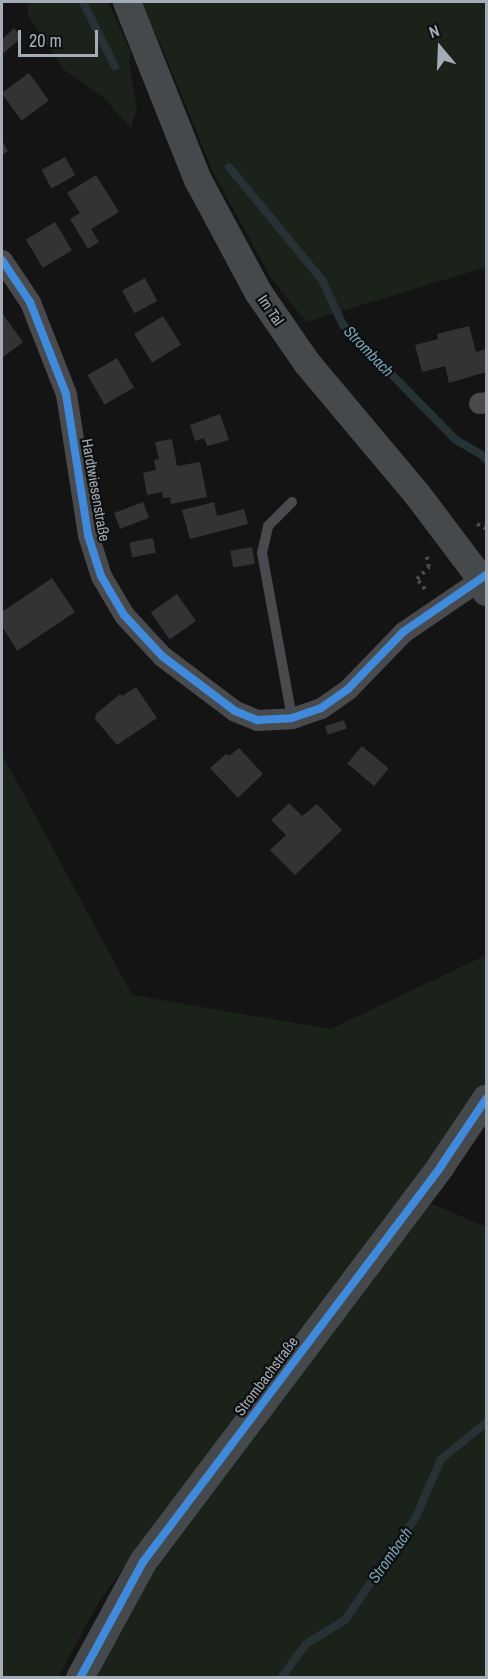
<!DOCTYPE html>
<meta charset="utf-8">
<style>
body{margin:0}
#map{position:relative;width:488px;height:1679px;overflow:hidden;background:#141414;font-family:"Archivo Narrow",sans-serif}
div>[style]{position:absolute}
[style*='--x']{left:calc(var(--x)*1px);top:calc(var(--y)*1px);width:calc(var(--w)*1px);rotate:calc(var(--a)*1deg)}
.green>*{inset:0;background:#1a221a}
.stream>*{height:8px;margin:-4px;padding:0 4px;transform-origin:4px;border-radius:4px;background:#273237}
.building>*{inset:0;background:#333335;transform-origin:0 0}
.path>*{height:4px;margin-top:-2px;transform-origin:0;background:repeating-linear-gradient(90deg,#4a4c4f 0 3px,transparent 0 7.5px)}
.lane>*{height:10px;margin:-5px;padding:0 5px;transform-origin:5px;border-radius:5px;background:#484a4d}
.street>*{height:21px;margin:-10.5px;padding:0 10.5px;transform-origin:10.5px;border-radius:10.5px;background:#484a4d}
.secondary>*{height:28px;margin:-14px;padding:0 14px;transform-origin:14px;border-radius:14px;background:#46494c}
.cycleway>*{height:8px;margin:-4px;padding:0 4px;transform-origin:4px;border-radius:4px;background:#408adc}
span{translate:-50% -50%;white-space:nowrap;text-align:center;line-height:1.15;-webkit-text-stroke:4.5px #0e0f10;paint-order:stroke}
.street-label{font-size:15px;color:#a4acb7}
.water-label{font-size:16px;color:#78a1b5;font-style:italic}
.frame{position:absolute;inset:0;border:3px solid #a4acb7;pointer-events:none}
.north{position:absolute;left:410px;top:18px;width:60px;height:60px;-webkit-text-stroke:4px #0e0f10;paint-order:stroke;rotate:341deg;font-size:16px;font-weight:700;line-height:24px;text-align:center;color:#a4acb7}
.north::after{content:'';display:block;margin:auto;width:21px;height:27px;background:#a4acb7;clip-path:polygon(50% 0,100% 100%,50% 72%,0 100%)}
.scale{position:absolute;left:18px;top:30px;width:80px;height:27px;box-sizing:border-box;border:3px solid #a4acb7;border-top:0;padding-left:8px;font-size:18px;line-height:21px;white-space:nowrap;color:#a4acb7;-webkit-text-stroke:4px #0e0f10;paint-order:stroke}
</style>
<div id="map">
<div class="green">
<i style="clip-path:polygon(28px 2px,108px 2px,131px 52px,129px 62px,137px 109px,131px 128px,103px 97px,63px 69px,28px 15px)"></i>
<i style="clip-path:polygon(140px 2px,486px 2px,486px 267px,306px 322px,270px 276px,213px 172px,160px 43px)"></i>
<i style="clip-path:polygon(2px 754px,132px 995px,331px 1029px,486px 955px,486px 1086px,132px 1556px,100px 1600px,58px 1677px,2px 1677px)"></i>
<i style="clip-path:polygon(423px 1200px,486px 1227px,486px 1677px,92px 1678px,154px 1562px)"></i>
</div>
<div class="stream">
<i style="--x:83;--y:2;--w:72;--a:63.8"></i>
<i style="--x:229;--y:167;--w:146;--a:50.5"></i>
<i style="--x:322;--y:280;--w:50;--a:65"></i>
<i style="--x:343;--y:325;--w:161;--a:45.5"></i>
<i style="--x:456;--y:440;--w:30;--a:30"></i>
<i style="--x:482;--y:455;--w:6;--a:51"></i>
<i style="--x:281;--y:1678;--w:42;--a:-53.7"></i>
<i style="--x:306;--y:1644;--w:46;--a:-31.6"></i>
<i style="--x:345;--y:1620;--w:125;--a:-55.4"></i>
<i style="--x:416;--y:1517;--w:63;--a:-66.7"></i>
<i style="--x:441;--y:1459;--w:58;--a:-38.7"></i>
</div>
<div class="building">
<i style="clip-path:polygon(14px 28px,22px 37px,4px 53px,2px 50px,2px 40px)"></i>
<i style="left:29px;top:73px;width:34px;height:34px;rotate:54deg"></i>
<i style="clip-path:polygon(2px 141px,8px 151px,2px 155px)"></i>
<i style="left:65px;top:157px;width:21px;height:27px;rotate:61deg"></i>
<i style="clip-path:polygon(96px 175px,119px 212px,91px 229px,99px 242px,88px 249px,70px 219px,80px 213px,67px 193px)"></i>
<i style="left:55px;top:222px;width:33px;height:34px;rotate:59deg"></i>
<i style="left:145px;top:278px;width:26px;height:26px;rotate:62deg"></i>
<i style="clip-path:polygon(2px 313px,23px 342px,2px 358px)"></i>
<i style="left:163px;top:316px;width:34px;height:34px;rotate:58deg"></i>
<i style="clip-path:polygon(469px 326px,476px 352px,486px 349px,486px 372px,449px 383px,445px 366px,422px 372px,415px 345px,438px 339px,437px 334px)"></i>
<i style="left:117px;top:358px;width:34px;height:34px;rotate:60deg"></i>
<i style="clip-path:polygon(220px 414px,229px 440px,207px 446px,204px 438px,195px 441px,190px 425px)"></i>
<i style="clip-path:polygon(172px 439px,177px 466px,200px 462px,207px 497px,171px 504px,170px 497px,163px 498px,162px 492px,147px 495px,143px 473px,156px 470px,154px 460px,159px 459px,155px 442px)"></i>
<i style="left:143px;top:502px;width:17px;height:31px;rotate:69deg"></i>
<i style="clip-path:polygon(214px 502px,217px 516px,244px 509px,248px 524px,190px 539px,182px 510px)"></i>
<i style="left:153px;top:538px;width:15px;height:24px;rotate:79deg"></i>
<i style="left:252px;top:547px;width:17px;height:22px;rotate:80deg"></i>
<i style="clip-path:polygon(52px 578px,75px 612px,17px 651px,2px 626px,2px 612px)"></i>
<i style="left:177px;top:594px;width:33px;height:32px;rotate:55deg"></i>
<i style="clip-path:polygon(136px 687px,157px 718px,117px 745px,95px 719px,96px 714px,120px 694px,122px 696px)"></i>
<i style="left:344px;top:720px;width:9px;height:20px;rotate:72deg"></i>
<i style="left:362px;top:746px;width:35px;height:23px;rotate:40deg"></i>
<i style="clip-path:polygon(239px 748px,263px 774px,238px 798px,210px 768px,226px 754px,229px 756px)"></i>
<i style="clip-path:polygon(289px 803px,302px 816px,317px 804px,342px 830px,295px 875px,270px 850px,286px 835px,271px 820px)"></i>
</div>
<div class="path">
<i style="--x:477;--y:524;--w:10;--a:24"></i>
<i style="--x:425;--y:589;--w:13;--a:-129"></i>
<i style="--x:417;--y:579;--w:17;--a:-45"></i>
<i style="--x:429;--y:567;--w:14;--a:-102"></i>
</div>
<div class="lane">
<i style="--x:292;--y:718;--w:168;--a:-100.3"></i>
<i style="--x:262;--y:553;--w:28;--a:-77"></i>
<i style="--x:268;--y:526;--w:34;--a:-45"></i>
</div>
<div class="street">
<i style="--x:2;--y:260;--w:50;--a:56.3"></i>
<i style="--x:30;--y:302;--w:99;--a:68.6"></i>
<i style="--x:66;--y:394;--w:143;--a:81.1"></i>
<i style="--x:88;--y:535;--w:43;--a:72.4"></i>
<i style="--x:101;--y:576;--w:45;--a:59.5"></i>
<i style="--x:124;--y:615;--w:56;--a:47.2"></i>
<i style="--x:162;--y:656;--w:91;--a:37"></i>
<i style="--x:235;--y:711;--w:24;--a:22"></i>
<i style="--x:257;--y:720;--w:35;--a:-3"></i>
<i style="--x:292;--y:718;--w:31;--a:-19"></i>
<i style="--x:321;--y:708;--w:33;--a:-35"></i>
<i style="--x:348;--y:689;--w:79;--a:-46"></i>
<i style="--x:403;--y:632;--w:94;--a:-34.2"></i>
<i style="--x:479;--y:403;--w:7;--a:-8"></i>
</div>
<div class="secondary">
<i style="--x:127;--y:2;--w:192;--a:68.3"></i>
<i style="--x:198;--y:180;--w:127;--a:61.8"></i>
<i style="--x:258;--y:292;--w:86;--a:55.4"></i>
<i style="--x:307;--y:363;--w:171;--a:50"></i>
<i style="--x:417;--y:494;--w:106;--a:53"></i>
<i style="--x:481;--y:579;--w:14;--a:69"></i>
<i style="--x:80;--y:1678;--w:132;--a:-61.5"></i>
<i style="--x:143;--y:1562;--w:496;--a:-53"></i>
<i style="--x:441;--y:1166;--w:81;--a:-56.1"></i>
</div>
<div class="cycleway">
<i style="--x:2;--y:260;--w:50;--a:56.3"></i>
<i style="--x:30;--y:302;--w:99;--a:68.6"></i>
<i style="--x:66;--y:394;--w:143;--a:81.1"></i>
<i style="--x:88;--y:535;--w:43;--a:72.4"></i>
<i style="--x:101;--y:576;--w:45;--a:59.5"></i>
<i style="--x:124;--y:615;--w:56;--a:47.2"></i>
<i style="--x:162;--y:656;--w:91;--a:37"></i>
<i style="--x:235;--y:711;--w:24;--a:22"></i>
<i style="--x:257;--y:720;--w:35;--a:-3"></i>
<i style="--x:292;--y:718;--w:31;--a:-19"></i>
<i style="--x:321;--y:708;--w:33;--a:-35"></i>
<i style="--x:348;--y:689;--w:79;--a:-46"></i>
<i style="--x:403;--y:632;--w:101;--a:-34.5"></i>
<i style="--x:80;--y:1678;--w:132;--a:-61.5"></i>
<i style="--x:143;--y:1562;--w:496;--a:-53"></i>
<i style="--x:441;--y:1166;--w:81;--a:-56.1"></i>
</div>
<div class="street-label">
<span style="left:271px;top:310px;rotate:56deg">Im Tal</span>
<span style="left:96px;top:490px;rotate:80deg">Hardtwiesenstraße</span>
<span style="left:266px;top:1376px;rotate:-53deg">Strombachstraße</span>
</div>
<div class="water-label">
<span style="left:369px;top:351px;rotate:46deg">Strombach</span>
<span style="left:390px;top:1555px;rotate:-55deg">Strombach</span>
</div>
<div class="frame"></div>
<div class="north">N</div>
<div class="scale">20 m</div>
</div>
